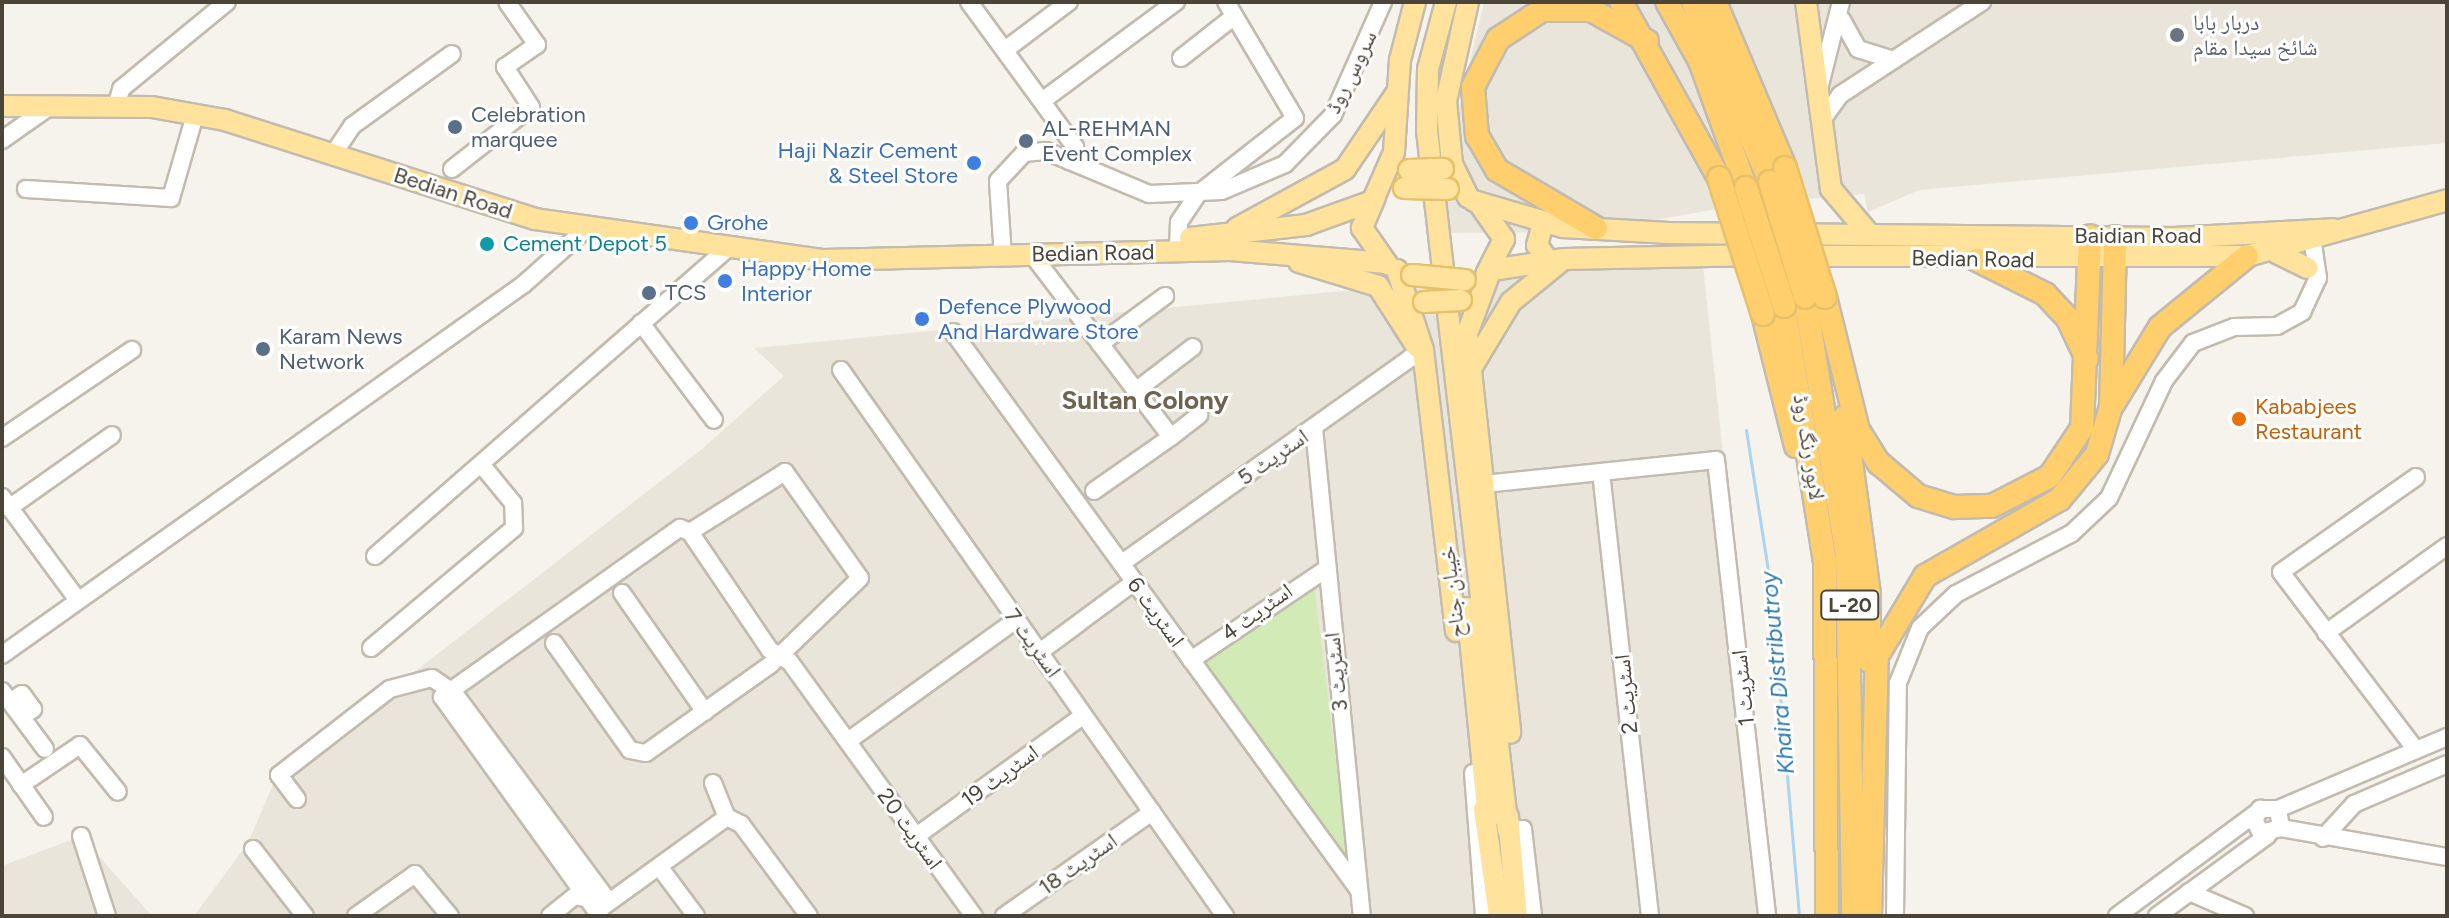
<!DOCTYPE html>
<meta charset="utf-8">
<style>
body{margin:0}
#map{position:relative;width:2449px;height:918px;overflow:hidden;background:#f6f3ec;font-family:Figtree,"Noto Naskh Arabic",sans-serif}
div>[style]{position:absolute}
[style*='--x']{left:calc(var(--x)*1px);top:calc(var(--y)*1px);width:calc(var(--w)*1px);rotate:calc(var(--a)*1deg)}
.residential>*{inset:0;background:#eae5da}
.green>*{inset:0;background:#d2eab5}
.stream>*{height:3px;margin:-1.5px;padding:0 1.5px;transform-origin:1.5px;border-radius:1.5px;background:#a9d4f2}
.roads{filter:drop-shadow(2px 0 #c2bbae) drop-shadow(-2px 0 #c2bbae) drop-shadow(0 2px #c2bbae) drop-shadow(0 -2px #c2bbae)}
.minor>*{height:16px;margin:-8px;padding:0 8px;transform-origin:8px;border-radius:8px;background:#fff}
.major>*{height:20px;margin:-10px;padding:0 10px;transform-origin:10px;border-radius:10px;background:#ffe39c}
.highway>*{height:22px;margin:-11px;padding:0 11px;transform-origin:11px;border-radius:11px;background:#ffcf6e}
.bridges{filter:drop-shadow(2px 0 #e6c16a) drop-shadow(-2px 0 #e6c16a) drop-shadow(0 2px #e6c16a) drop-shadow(0 -2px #e6c16a)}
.major-bridge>*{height:20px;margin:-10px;padding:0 10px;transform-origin:10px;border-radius:10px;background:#ffe39c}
.highway-bridge>*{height:22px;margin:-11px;padding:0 11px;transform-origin:11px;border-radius:11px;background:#ffcf6e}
.dots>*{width:22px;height:22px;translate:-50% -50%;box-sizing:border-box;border:4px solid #fff;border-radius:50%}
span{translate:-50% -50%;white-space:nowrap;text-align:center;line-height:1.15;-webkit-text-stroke:6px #fff;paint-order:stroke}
.shield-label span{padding:2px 6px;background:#fff;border:2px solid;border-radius:6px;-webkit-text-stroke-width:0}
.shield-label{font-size:20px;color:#4b4439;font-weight:700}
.worship-label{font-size:22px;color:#5b616d}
.left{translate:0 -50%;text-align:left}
.street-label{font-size:22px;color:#4b4439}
.service-label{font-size:22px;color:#4e5e75}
.shop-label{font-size:22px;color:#366cbe}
.right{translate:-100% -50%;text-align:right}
.culture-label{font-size:22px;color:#0d838f}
.food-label{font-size:22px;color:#c56008}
.water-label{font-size:24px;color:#2e7ab2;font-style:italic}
.quarter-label{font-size:26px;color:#6e6250;font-weight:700}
.frame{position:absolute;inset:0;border:4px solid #4b4439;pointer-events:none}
</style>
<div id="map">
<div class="residential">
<i style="clip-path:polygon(1484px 2px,2447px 2px,2447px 143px,1919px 190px,1868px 212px,1864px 194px,1740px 205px,1586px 232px,1429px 233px)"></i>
<i style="clip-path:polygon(1702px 256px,1772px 916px,194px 916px,248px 843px,275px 780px,702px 449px,784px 376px,754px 348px)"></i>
<i style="clip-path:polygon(81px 836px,152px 916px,2px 916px,2px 866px)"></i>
</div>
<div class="green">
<i style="clip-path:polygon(1314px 585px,1351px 883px,1205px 664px)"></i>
</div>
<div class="stream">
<i style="--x:1746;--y:430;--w:161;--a:81.1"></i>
<i style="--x:1771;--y:589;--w:328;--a:85.1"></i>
</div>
<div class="roads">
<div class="minor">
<i style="--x:969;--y:2;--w:180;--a:53.8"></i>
<i style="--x:1075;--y:147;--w:15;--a:113"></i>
<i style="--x:1842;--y:20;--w:33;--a:61"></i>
<i style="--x:1858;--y:49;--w:37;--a:17"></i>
<i style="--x:1005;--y:50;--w:80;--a:-36.9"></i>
<i style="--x:1181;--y:58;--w:65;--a:-38.1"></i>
<i style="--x:1819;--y:89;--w:90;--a:-75.8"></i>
<i style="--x:1042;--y:101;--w:167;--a:-36.5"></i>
<i style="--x:116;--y:107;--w:19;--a:-74"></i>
<i style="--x:121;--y:89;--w:137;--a:-39.4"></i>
<i style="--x:1822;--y:120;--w:31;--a:-54"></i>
<i style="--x:1840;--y:95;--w:170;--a:-33.2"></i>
<i style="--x:2;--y:140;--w:57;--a:-35.1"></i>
<i style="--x:334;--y:153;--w:32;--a:-56"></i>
<i style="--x:352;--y:126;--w:123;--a:-35.8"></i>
<i style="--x:452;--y:169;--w:100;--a:-38.1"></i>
<i style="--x:531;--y:107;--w:48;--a:-123"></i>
<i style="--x:505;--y:67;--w:39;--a:-35"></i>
<i style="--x:537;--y:45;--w:52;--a:-124.9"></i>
<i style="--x:26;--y:189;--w:145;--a:3.6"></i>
<i style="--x:171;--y:198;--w:86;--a:-73.9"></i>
<i style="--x:1178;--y:250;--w:28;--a:-88"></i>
<i style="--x:1179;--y:222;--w:34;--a:-56"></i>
<i style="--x:1198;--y:194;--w:123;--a:-38.1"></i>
<i style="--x:1295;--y:118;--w:135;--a:-120.7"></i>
<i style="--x:1031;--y:253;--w:231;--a:52.7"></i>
<i style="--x:1171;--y:437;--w:94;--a:145"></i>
<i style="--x:1003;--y:257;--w:76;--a:-93.8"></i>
<i style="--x:998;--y:181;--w:38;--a:-47"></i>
<i style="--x:1024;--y:153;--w:22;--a:-5"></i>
<i style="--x:1046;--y:151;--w:112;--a:22.7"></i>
<i style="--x:1149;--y:194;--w:73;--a:-2.4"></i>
<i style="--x:1222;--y:191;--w:69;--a:-23.2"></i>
<i style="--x:1285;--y:164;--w:69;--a:-45.6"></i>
<i style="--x:1333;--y:115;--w:124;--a:-66.1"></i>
<i style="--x:641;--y:323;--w:121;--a:53"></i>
<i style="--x:953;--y:332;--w:689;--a:53.98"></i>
<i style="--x:1100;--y:344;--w:81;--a:-36.4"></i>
<i style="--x:841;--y:370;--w:668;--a:54.88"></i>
<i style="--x:1138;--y:389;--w:69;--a:-37.4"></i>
<i style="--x:1314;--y:428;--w:490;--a:84.4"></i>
<i style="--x:1171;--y:437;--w:36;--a:-38"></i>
<i style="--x:2;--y:438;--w:157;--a:-34.1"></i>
<i style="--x:1601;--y:472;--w:447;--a:83.7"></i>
<i style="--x:1485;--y:484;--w:232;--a:-5.9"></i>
<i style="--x:1716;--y:460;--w:459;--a:83.6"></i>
<i style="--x:2;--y:497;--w:127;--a:53.7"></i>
<i style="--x:9;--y:508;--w:126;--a:-35.3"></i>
<i style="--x:375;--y:556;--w:471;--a:-41.1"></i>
<i style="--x:1122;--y:563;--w:354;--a:-35.4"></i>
<i style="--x:1410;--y:358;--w:14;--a:-4"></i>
<i style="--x:622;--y:593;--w:145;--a:55.1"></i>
<i style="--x:2326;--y:633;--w:149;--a:-35.7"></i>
<i style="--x:554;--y:643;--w:131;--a:54.6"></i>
<i style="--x:630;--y:750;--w:16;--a:11"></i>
<i style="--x:646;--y:753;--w:152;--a:-35.4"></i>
<i style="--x:770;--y:665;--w:125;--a:-44"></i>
<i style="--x:860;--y:578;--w:130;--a:-125.3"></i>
<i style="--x:785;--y:472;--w:112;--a:147.7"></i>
<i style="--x:371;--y:648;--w:187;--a:-40"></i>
<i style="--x:514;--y:528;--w:25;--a:-92"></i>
<i style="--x:513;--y:503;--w:50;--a:-129.4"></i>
<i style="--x:1041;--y:651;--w:114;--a:-36.5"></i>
<i style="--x:2;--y:655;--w:640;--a:-35.4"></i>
<i style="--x:524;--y:284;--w:83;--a:-41.6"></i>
<i style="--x:1191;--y:660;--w:161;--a:-33.9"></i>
<i style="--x:2;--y:691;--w:72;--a:53.4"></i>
<i style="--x:10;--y:702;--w:14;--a:-34"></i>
<i style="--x:22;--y:694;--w:19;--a:54"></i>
<i style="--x:33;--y:709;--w:14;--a:146"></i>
<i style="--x:848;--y:741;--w:207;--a:-35.8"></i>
<i style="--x:2416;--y:750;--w:223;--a:-127.2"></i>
<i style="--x:2281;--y:572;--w:165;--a:-35.1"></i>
<i style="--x:2;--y:757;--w:73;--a:55"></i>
<i style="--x:1473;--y:773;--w:143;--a:85.6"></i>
<i style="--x:713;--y:783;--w:37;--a:68"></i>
<i style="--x:21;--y:785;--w:71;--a:-34.1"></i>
<i style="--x:80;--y:745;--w:60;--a:51"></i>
<i style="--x:297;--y:799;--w:30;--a:-127"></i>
<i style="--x:279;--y:775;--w:140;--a:-37.8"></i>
<i style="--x:390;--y:689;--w:43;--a:-14.7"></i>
<i style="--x:432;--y:678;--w:27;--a:34"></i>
<i style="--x:454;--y:693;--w:260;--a:53.4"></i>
<i style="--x:2278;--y:809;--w:19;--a:81"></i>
<i style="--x:2281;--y:828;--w:21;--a:166"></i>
<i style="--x:2261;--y:833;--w:15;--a:-118"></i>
<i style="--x:2254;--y:820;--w:13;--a:-61"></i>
<i style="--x:2260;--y:809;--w:18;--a:0"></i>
<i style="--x:2278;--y:809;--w:184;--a:-23.1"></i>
<i style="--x:2281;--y:828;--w:169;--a:9.9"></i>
<i style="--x:1508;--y:830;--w:15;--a:-4"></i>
<i style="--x:1523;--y:829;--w:88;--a:83.4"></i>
<i style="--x:81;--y:836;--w:84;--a:72"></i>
<i style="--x:915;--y:837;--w:208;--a:-35.8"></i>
<i style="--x:2323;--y:838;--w:46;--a:-47.6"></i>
<i style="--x:2354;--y:804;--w:101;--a:-23.3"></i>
<i style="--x:253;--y:849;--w:85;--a:52.2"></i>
<i style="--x:661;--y:869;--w:59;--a:53.3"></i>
<i style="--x:2189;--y:892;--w:61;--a:23.2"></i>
<i style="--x:601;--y:908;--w:155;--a:-35.8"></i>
<i style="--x:727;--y:817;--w:16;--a:27"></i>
<i style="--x:741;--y:824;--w:114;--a:53.5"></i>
<i style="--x:356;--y:916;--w:72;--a:-35.4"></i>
<i style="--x:415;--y:874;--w:55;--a:50.2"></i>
<i style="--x:550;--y:916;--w:32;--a:-39"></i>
<i style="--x:575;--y:896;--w:14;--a:12"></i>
<i style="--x:600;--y:916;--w:270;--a:-125.8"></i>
<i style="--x:442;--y:697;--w:292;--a:-35.4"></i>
<i style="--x:680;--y:528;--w:11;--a:22"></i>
<i style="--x:690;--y:532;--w:143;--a:55.9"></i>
<i style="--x:770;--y:650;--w:23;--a:31"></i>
<i style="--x:790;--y:662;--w:314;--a:54.1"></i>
<i style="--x:1004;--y:916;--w:181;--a:-35.1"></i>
<i style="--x:1895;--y:916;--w:233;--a:-89.3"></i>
<i style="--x:1898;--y:683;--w:59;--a:-68.2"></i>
<i style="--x:1920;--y:628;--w:50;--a:-43.4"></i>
<i style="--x:1956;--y:594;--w:131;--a:-27.7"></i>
<i style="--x:2072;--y:533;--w:51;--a:-43.4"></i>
<i style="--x:2109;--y:498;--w:129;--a:-64.8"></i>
<i style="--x:2164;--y:381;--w:48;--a:-52.7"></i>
<i style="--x:2193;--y:343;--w:44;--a:-21.3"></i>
<i style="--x:2234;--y:327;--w:43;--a:-1.3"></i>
<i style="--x:2277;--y:326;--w:29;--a:-29"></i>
<i style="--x:2302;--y:312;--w:38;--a:-65"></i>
<i style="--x:2318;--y:278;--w:49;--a:-98.3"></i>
<i style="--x:2117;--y:916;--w:173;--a:-36.5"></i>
<i style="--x:2157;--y:916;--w:137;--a:-36.1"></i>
</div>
<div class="major">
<i style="--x:1446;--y:2;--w:69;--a:105"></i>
<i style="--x:1428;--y:69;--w:62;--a:90.9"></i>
<i style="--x:1427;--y:131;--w:704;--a:83.39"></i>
<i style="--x:1468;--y:2;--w:101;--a:102.5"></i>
<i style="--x:1446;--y:101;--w:63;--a:84.6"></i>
<i style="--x:1452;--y:164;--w:37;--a:64"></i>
<i style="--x:1806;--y:2;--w:189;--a:82.4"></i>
<i style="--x:1831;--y:189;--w:60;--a:49.7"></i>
<i style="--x:2;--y:106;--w:150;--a:0.4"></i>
<i style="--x:152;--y:107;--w:74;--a:10.1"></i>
<i style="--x:225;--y:120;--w:325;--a:17.7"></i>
<i style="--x:535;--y:219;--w:292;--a:8.1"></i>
<i style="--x:824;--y:260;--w:406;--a:-1.4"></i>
<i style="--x:1230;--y:250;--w:157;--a:4.8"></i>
<i style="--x:1375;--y:197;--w:34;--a:113"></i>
<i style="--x:1362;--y:228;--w:44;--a:55.2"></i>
<i style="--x:1374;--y:198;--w:50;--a:-66.5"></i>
<i style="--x:1394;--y:152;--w:92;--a:-86.3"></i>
<i style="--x:1400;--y:60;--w:60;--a:-75.5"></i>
<i style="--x:1474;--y:201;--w:93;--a:16.3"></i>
<i style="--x:1563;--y:227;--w:106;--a:3.2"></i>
<i style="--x:1669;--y:233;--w:505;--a:0.57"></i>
<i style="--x:2174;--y:238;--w:159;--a:-3.2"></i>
<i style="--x:1480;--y:205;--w:42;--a:54.8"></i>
<i style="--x:1504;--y:239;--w:39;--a:117"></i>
<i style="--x:1543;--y:223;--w:23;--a:105"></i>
<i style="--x:1537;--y:245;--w:19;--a:55"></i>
<i style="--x:1237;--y:228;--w:123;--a:-28.6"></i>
<i style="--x:1345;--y:169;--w:91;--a:-55.8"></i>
<i style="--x:1190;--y:238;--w:117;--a:-6.4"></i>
<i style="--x:1306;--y:225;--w:68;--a:-19.8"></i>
<i style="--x:2277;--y:253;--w:34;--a:26"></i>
<i style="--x:1799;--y:256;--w:448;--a:0"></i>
<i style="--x:2247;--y:256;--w:208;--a:-15.6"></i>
<i style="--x:1299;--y:262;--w:83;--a:16.9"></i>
<i style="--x:1378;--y:286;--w:72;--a:57.4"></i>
<i style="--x:1397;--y:270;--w:84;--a:72"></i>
<i style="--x:1423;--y:350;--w:283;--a:83.3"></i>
<i style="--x:1492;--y:270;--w:73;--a:-8.7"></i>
<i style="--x:1564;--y:259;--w:195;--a:-1.2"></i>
<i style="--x:1490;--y:272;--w:66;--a:110.4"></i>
<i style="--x:1467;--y:334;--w:401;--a:83.8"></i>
<i style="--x:1473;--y:365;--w:74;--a:-58.9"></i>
<i style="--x:1511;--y:302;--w:63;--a:-39.2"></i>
<i style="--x:1467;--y:608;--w:212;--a:84.3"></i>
<i style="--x:1484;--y:809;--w:108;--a:82"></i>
<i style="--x:1508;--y:816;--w:100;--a:84.9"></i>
</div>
<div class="highway">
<i style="--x:1621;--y:2;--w:201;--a:60.9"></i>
<i style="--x:1667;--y:2;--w:68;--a:60.8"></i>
<i style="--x:1700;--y:61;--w:135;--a:70.1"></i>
<i style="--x:1693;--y:2;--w:196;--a:66.8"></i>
<i style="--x:1715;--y:2;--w:180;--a:67.1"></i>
<i style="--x:1596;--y:228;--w:115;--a:-149.6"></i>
<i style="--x:1497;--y:170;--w:39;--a:-120"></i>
<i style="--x:1477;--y:136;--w:49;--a:-94.7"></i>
<i style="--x:1473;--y:87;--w:54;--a:-62.5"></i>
<i style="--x:1498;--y:39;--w:53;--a:-33.4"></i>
<i style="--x:1542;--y:10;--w:49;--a:0"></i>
<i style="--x:1591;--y:10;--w:64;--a:29"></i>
<i style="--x:1977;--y:260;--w:76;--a:26.6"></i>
<i style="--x:2045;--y:294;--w:34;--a:47"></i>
<i style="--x:2068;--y:319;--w:44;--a:64.6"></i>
<i style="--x:1805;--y:297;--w:261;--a:80.8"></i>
<i style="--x:1847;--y:555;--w:361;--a:89"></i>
<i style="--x:1825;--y:297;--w:137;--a:76.1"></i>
<i style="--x:1858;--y:430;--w:39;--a:58"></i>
<i style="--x:1879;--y:463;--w:51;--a:40.2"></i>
<i style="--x:1918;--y:496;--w:38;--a:17"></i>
<i style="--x:1954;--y:507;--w:38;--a:-2"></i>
<i style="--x:1992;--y:506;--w:65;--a:-27.3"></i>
<i style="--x:2050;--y:476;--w:58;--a:-56.3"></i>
<i style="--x:2082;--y:428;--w:192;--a:-87.6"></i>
<i style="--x:1784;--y:306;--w:258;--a:80.9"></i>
<i style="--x:1825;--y:561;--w:355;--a:89.7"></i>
<i style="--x:1763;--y:314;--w:136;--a:76"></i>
<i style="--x:2113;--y:404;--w:90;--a:-58.6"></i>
<i style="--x:2160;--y:327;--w:112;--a:-39.2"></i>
<i style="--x:1845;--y:417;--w:179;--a:82.3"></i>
<i style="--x:1869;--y:594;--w:67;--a:90"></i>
<i style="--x:1870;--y:916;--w:260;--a:-88.5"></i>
<i style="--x:1877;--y:656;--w:93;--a:-59"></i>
<i style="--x:1925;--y:576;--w:155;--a:-29.7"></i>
<i style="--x:2060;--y:499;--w:58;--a:-50.6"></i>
<i style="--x:2097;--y:454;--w:50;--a:-73.7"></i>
<i style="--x:2111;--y:406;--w:169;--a:-88.6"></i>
</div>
</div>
<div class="bridges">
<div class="major-bridge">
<i style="--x:1409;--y:170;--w:34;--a:-2"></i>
<i style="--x:1404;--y:188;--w:44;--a:1.3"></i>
<i style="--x:1412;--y:275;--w:53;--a:5.4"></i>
<i style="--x:1424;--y:302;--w:37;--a:-3"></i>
</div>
<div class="highway-bridge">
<i style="--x:1785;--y:168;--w:135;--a:72.8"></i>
<i style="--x:1719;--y:178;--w:143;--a:72.1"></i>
<i style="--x:1770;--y:182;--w:120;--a:73.1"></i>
<i style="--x:1746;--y:188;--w:124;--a:72.1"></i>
</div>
</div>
<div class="dots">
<i style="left:2177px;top:35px;background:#6b7280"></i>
<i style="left:455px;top:127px;background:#5c6f8a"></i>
<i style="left:1026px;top:141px;background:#5c6f8a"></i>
<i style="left:974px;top:163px;background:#3f7fe0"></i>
<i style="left:691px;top:223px;background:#3f7fe0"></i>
<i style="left:487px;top:244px;background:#0f9aa8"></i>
<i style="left:725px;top:281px;background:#3f7fe0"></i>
<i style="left:649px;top:293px;background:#5c6f8a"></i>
<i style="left:922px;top:319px;background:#3f7fe0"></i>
<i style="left:263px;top:349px;background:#5c6f8a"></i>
<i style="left:2239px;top:419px;background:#e8710a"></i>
</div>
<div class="shield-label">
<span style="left:1850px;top:605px">L-20</span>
</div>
<div class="worship-label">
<span class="left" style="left:2193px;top:35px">دربار بابا<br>شائخ سیدا مقام</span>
</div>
<div class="street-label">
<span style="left:1351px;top:72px;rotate:-64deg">سروس روڈ</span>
<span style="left:453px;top:193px;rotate:18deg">Bedian Road</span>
<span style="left:2138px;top:236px">Baidian Road</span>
<span style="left:1093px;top:253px;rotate:-1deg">Bedian Road</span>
<span style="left:1973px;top:259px;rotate:1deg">Bedian Road</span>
<span style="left:1809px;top:447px;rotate:81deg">لاہور رنگ روڈ</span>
<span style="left:1273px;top:457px;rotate:-35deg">اسٹریٹ 5</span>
<span style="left:1452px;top:592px;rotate:-97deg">خیبان جناح</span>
<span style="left:1156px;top:612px;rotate:54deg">اسٹریٹ 6</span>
<span style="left:1257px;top:612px;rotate:-36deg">اسٹریٹ 4</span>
<span style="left:1033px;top:643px;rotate:54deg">اسٹریٹ 7</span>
<span style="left:1336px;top:672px;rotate:-96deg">اسٹریٹ 3</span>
<span style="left:1743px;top:688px;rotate:-96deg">اسٹریٹ 1</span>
<span style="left:1626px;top:694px;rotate:-96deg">اسٹریٹ 2</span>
<span style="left:1000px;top:776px;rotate:-36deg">اسٹریٹ 19</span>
<span style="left:910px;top:829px;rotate:54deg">اسٹریٹ 20</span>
<span style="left:1078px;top:864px;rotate:-35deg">اسٹریٹ 18</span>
</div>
<div class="service-label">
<span class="left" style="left:471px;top:127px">Celebration<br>marquee</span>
<span class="left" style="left:1042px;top:141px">AL-REHMAN<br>Event Complex</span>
<span class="left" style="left:665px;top:293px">TCS</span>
<span class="left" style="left:279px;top:349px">Karam News<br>Network</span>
</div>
<div class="shop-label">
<span class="right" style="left:958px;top:163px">Haji Nazir Cement<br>&amp; Steel Store</span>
<span class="left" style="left:707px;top:223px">Grohe</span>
<span class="left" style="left:741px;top:281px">Happy Home<br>Interior</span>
<span class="left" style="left:938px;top:319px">Defence Plywood<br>And Hardware Store</span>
</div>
<div class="culture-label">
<span class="left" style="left:503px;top:244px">Cement Depot 5</span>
</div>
<div class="food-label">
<span class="left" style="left:2255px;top:419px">Kababjees<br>Restaurant</span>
</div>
<div class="water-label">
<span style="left:1777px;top:673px;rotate:-95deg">Khaira Distributroy</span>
</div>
<div class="quarter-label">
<span style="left:1145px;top:401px">Sultan Colony</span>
</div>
<div class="frame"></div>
</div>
